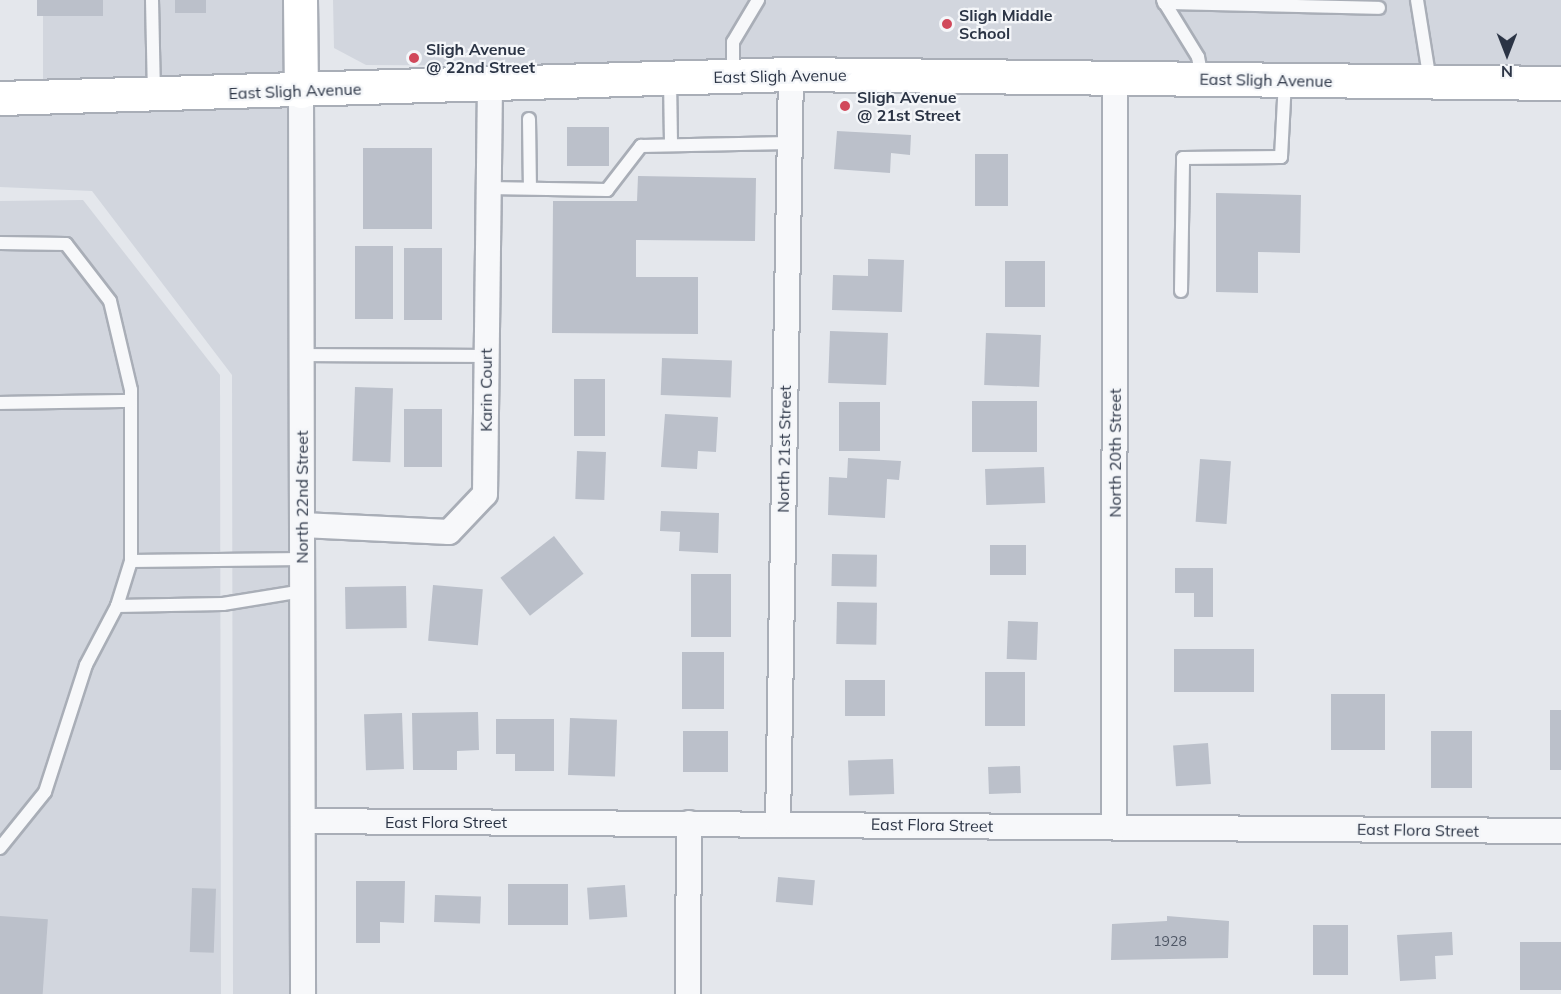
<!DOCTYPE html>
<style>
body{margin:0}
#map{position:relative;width:1561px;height:994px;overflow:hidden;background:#e4e7ec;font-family:Mulish,sans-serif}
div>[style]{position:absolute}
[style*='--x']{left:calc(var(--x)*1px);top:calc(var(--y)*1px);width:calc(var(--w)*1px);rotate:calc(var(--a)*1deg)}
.built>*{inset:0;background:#d2d6de;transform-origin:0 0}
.building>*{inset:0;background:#bbc0ca;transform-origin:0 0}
.roads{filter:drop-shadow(2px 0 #a9aeb7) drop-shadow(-2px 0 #a9aeb7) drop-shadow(0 2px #a9aeb7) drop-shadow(0 -2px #a9aeb7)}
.lane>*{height:12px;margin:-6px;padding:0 6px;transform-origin:6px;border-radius:6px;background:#f7f8fa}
.street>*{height:24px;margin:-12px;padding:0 12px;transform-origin:12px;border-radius:12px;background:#f7f8fa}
.secondary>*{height:33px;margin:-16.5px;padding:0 16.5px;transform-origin:16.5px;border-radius:16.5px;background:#fff}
.dots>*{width:16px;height:16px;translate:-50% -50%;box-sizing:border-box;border:3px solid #f4f6f9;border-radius:50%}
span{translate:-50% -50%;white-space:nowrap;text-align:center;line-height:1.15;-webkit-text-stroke:4.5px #f4f6f9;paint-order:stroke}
.number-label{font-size:14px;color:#4f5766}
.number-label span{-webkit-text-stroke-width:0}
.poi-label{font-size:16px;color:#2b3445;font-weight:700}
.left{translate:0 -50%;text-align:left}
.street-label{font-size:16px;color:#2b3445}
.north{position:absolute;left:1477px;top:24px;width:60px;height:60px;-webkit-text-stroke:4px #f4f6f9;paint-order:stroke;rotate:180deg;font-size:16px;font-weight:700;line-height:24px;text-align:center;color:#2b3445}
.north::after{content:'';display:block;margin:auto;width:21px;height:27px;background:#2b3445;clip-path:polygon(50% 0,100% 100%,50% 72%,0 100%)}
</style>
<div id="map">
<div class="built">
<i style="left:43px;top:0;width:244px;height:81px"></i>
<i style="clip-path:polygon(333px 0,1561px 0,1561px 72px,366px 65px,334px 48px)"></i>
<i style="clip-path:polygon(287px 107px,290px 994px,233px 994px,232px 375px,92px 191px,0 187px,0 113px)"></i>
<i style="clip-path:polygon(83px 200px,220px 375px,221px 994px,0 994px,0 201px)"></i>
</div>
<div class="building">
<i style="left:37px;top:0;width:66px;height:16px"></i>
<i style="left:175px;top:0;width:31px;height:13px"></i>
<i style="left:567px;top:127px;width:42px;height:39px"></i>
<i style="clip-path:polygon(837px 131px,911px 135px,910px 155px,891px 153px,890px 173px,834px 169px)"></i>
<i style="left:363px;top:148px;width:69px;height:81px"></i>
<i style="left:975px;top:154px;width:33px;height:52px"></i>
<i style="clip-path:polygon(638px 176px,756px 178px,755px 241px,636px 240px,636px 277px,698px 277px,698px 334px,552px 333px,553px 201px,637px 201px)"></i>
<i style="clip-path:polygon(1216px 193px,1301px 195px,1300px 253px,1258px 252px,1258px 293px,1216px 292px)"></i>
<i style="left:355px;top:246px;width:38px;height:73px"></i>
<i style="left:404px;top:248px;width:38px;height:72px"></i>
<i style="clip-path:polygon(868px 259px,904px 260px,902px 312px,832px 310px,833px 275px,868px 276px)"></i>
<i style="left:1045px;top:261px;width:46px;height:40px;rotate:90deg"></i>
<i style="left:830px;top:331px;width:58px;height:52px;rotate:2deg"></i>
<i style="left:986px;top:333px;width:55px;height:52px;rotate:2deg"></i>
<i style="left:662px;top:358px;width:70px;height:37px;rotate:2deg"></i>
<i style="left:574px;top:379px;width:31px;height:57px"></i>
<i style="left:355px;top:387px;width:38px;height:74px;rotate:2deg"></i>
<i style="left:1037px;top:401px;width:51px;height:65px;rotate:90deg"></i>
<i style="left:839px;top:402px;width:41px;height:49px"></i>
<i style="left:404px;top:409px;width:38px;height:58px"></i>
<i style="clip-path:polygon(665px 414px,718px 417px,716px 452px,698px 451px,697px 469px,661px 467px)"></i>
<i style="left:577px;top:451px;width:29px;height:48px;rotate:2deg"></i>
<i style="clip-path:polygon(848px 458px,901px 461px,899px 480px,887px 479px,885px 518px,828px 515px,829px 477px,847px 478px)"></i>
<i style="left:1200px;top:459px;width:31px;height:63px;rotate:4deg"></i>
<i style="left:1044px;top:467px;width:36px;height:59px;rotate:88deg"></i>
<i style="clip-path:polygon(661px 511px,719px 513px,718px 553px,679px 551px,680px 532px,660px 531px)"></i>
<i style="left:554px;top:536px;width:48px;height:68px;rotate:52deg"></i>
<i style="left:1026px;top:545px;width:30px;height:36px;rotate:90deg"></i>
<i style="left:832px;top:554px;width:45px;height:32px;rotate:1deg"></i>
<i style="clip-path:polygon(1175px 568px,1213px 568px,1213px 617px,1194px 617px,1194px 593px,1175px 593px)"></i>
<i style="left:691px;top:574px;width:40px;height:63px"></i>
<i style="left:433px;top:585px;width:50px;height:56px;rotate:5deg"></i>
<i style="left:406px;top:586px;width:42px;height:61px;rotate:89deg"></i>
<i style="left:837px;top:602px;width:40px;height:42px;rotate:1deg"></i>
<i style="left:1008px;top:621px;width:30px;height:38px;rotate:2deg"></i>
<i style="left:1254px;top:649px;width:43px;height:80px;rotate:90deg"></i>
<i style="left:682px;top:652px;width:42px;height:57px"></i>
<i style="left:985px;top:672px;width:40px;height:54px"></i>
<i style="left:845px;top:680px;width:40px;height:36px"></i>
<i style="left:1385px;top:694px;width:56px;height:54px;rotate:90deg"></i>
<i style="left:1550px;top:710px;width:11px;height:60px"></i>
<i style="clip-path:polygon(478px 712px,479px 750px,457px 751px,457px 770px,413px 770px,412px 713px)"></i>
<i style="left:402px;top:713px;width:56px;height:38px;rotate:88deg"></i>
<i style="left:570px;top:718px;width:47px;height:57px;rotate:2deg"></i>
<i style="clip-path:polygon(496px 719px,554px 719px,554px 771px,515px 771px,515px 754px,496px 754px)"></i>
<i style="left:683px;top:731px;width:45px;height:41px"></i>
<i style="left:1431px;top:731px;width:41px;height:57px"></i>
<i style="left:1208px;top:743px;width:41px;height:35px;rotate:86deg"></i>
<i style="left:893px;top:759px;width:35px;height:45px;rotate:88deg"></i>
<i style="left:1020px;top:766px;width:27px;height:32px;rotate:88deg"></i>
<i style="left:778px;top:877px;width:37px;height:25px;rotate:5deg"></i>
<i style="clip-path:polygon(356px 881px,405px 881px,404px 923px,380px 922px,380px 943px,356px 943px)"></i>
<i style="left:508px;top:884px;width:60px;height:41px"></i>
<i style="left:625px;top:885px;width:32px;height:38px;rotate:86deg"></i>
<i style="left:192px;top:888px;width:24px;height:64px;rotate:2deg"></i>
<i style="left:435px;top:895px;width:46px;height:27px;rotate:2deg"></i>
<i style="left:0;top:916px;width:48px;height:78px;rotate:4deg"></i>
<i style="clip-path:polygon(1167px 916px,1229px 921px,1228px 958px,1111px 960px,1112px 924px,1167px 921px)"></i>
<i style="left:1313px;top:925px;width:35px;height:50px"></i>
<i style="clip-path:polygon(1452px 932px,1453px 955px,1435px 956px,1436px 979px,1400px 981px,1397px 935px)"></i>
<i style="left:1520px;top:942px;width:41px;height:48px"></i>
</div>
<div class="roads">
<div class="lane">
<i style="--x:152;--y:0;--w:92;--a:88.8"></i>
<i style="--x:1163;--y:0;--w:67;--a:58.4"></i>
<i style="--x:1198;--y:57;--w:21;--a:79"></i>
<i style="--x:1417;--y:0;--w:82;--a:80.9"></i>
<i style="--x:1164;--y:3;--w:215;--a:1.3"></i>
<i style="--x:733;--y:73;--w:31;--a:-90"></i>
<i style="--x:733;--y:42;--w:49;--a:-59.2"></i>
<i style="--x:670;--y:79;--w:65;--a:89.1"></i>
<i style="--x:529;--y:119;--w:68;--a:89.2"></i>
<i style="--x:488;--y:188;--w:119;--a:1"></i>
<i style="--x:607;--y:190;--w:56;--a:-52.3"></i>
<i style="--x:641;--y:146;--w:148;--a:-1.2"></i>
<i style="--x:0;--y:243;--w:66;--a:0.9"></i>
<i style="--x:66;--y:244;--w:72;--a:52.3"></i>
<i style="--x:110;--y:301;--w:91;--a:76.7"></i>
<i style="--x:131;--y:390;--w:171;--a:90"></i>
<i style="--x:131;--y:561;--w:47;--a:107.3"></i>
<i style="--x:117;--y:606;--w:67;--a:117.7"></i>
<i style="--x:86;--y:665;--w:133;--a:107.9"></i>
<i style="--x:45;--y:792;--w:72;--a:128.8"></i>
<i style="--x:1181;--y:291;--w:133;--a:-89.1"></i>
<i style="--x:1183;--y:158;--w:98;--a:-0.6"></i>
<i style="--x:1281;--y:157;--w:76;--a:-87"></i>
<i style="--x:302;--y:355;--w:184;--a:0.3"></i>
<i style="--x:0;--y:403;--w:131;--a:-0.9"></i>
<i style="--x:131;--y:561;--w:171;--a:-0.7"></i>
<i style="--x:117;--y:606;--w:106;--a:-1.1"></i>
<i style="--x:223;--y:604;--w:80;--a:-9.3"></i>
</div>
<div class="street">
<i style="--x:301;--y:91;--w:903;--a:89.87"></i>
<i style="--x:302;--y:525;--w:147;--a:2.7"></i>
<i style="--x:449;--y:532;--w:52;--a:-46.5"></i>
<i style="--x:485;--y:494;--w:408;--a:-89.3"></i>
<i style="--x:303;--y:821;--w:1258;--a:0.46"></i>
<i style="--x:778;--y:824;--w:750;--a:-89.01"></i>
<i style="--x:1114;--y:827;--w:749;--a:-89.92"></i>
<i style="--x:688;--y:994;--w:171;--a:-89.7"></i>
</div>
<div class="secondary">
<i style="--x:300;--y:0;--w:91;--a:89.4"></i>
<i style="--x:0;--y:98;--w:791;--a:-1.74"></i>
<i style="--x:791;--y:74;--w:770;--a:0.67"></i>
</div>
</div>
<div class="dots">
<i style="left:947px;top:24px;background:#d1495b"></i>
<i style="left:414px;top:58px;background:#d1495b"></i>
<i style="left:845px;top:106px;background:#d1495b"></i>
</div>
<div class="number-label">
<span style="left:1170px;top:941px">1928</span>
</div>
<div class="poi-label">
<span class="left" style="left:959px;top:24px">Sligh Middle<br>School</span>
<span class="left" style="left:426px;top:58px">Sligh Avenue<br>@ 22nd Street</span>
<span class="left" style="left:857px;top:106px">Sligh Avenue<br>@ 21st Street</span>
</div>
<div class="street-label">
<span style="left:780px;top:76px;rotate:-1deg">East Sligh Avenue</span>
<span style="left:1266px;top:80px;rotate:1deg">East Sligh Avenue</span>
<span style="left:295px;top:91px;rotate:-2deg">East Sligh Avenue</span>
<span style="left:486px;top:390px;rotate:-90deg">Karin Court</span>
<span style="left:784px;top:449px;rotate:-89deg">North 21st Street</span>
<span style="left:1115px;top:453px;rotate:-90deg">North 20th Street</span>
<span style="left:302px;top:497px;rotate:-90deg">North 22nd Street</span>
<span style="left:446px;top:822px">East Flora Street</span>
<span style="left:932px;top:825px;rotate:1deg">East Flora Street</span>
<span style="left:1418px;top:830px;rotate:1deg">East Flora Street</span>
</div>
<div class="north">N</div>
</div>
